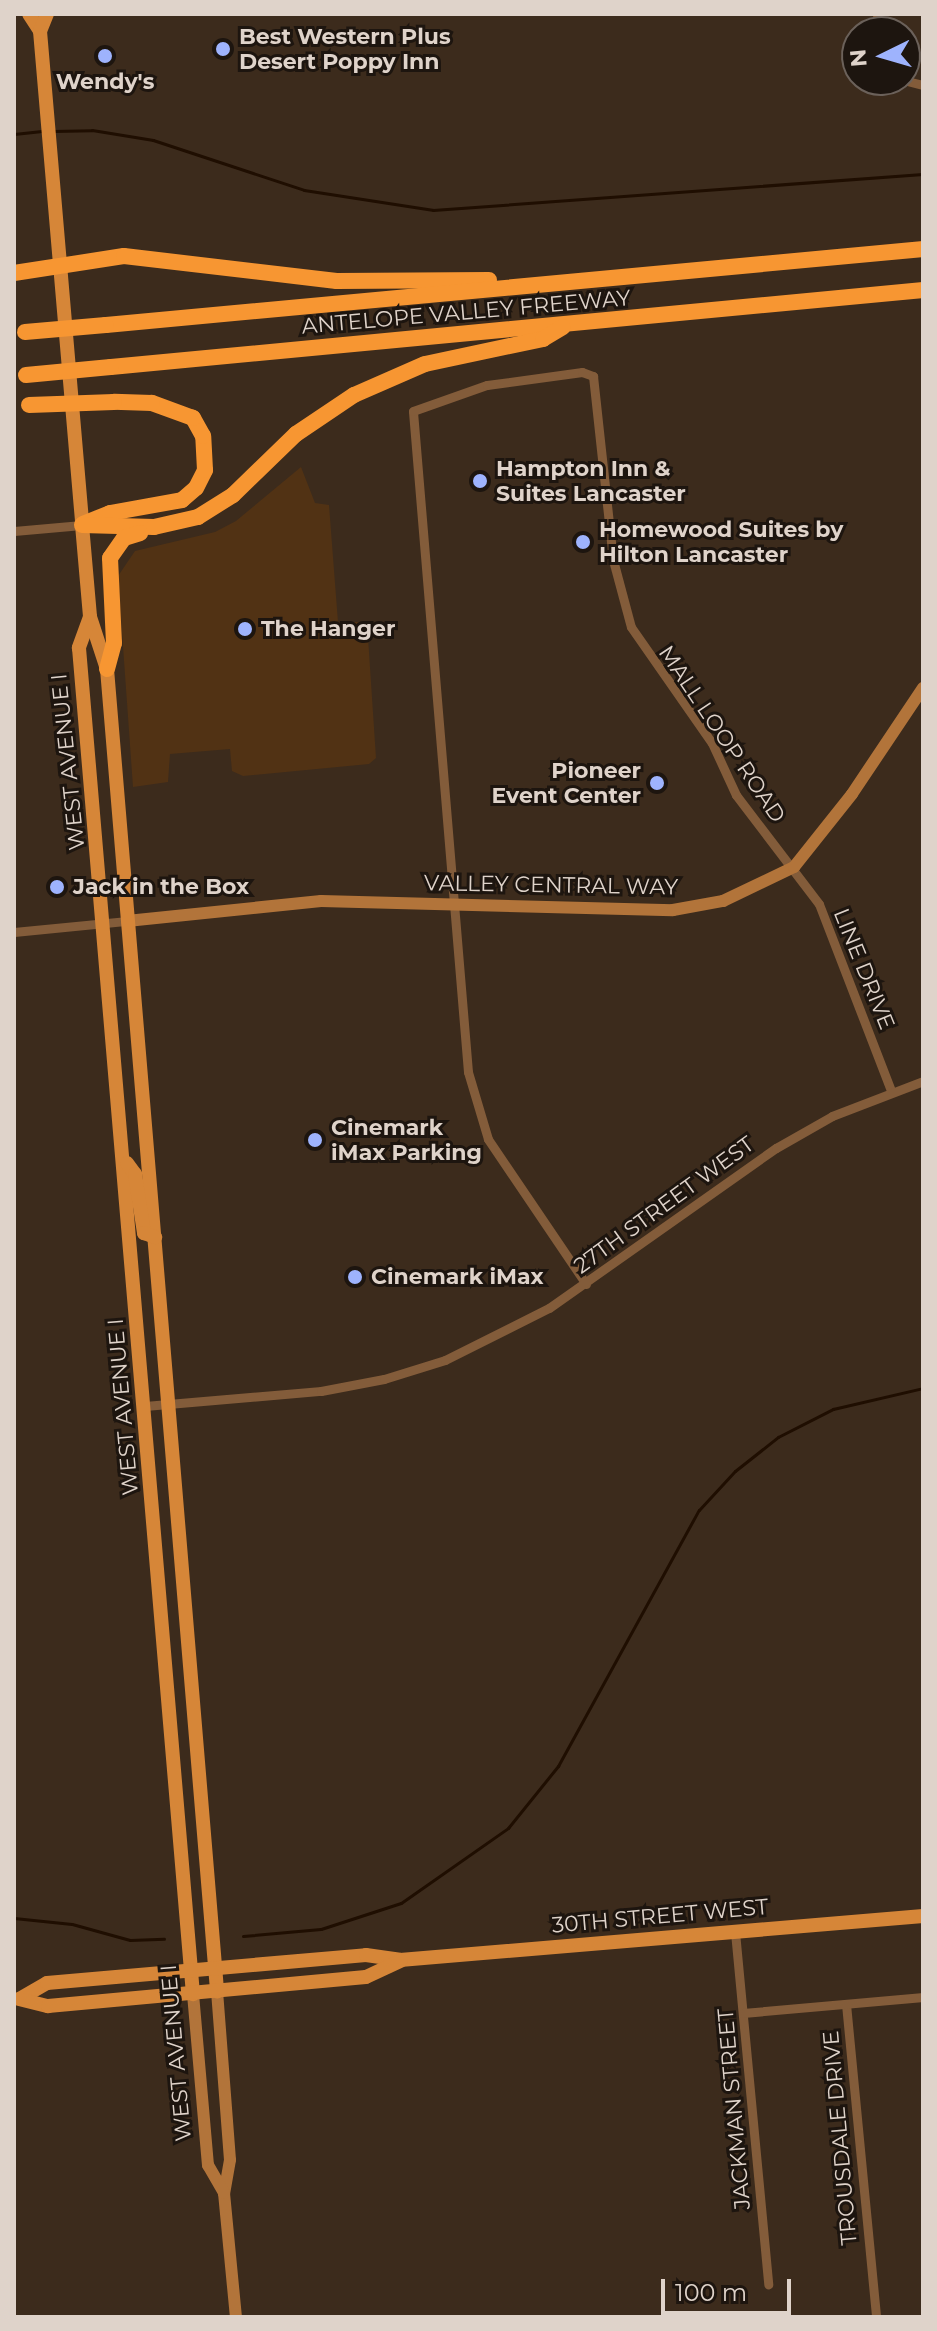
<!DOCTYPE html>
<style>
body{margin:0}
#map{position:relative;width:937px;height:2331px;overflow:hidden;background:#3c2b1c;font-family:Montserrat,sans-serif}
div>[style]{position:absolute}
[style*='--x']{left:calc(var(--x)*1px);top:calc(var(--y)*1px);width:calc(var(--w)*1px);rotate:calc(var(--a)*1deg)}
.green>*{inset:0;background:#513214}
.stream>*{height:3px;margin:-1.5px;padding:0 1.5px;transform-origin:1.5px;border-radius:1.5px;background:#1f0e01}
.street>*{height:9px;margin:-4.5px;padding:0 4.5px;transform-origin:4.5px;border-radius:4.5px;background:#835c3a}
.secondary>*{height:12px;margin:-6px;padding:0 6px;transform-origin:6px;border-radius:6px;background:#b2743a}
.primary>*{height:14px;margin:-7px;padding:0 7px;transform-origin:7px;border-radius:7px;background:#d68638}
.highway>*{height:16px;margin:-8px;padding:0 8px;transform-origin:8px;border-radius:8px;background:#f79632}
.highway-bridge>*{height:16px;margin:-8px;padding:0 8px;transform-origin:8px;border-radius:8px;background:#f79632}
.dots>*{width:22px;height:22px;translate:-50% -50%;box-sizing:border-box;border:4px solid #1d150f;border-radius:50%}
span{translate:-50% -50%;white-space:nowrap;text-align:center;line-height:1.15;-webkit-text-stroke:6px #1d150f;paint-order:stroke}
.poi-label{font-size:22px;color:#dfd3ca;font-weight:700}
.left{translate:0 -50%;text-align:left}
.right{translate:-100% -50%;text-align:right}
.street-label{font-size:22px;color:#dfd3ca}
.frame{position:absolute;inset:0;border:16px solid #dfd3ca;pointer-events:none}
.north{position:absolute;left:841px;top:16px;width:80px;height:80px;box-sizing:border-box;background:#1d150f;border:2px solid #6b615a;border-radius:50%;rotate:265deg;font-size:22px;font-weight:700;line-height:32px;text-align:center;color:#dfd3ca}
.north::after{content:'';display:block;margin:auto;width:28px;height:36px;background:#9eb3fd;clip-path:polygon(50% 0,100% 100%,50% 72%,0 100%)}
.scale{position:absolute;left:661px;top:2279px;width:130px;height:36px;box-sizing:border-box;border:4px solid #dfd3ca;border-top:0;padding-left:10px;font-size:24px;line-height:28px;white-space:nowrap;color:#dfd3ca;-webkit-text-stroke:6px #1d150f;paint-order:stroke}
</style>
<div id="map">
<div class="green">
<i style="clip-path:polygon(301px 467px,315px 503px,329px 505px,338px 622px,367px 622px,376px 758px,369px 764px,243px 776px,232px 771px,230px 749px,170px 754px,168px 782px,133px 787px,118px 576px,135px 551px,215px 532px,236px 521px)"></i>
</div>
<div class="stream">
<i style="--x:53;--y:131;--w:39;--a:-1"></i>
<i style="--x:92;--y:130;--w:62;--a:9.3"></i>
<i style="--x:153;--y:140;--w:159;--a:18.3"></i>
<i style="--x:304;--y:190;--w:131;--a:8.8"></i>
<i style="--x:433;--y:210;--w:491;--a:-4.2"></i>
<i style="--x:14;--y:134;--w:28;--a:-6"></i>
<i style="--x:14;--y:1918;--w:58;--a:5.9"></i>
<i style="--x:72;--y:1924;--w:60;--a:15.4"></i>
<i style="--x:130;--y:1940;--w:34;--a:-2"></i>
<i style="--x:243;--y:1936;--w:78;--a:-5.1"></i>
<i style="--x:321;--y:1929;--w:84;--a:-18"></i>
<i style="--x:401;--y:1903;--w:131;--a:-35"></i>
<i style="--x:508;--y:1828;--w:80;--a:-51.1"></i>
<i style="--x:558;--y:1766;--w:292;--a:-61.2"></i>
<i style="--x:699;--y:1510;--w:53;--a:-47.3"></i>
<i style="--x:735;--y:1471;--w:55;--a:-38.3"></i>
<i style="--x:778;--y:1437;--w:62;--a:-27"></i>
<i style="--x:833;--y:1409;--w:92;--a:-13.1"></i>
</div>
<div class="street">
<i style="--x:877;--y:14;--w:18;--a:84"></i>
<i style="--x:903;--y:80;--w:21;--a:14"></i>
<i style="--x:14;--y:531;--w:68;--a:-5"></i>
<i style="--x:14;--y:932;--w:114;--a:-5.6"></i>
<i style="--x:586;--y:1284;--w:175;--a:-124.1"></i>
<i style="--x:488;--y:1139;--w:70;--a:-106.6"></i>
<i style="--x:468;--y:1072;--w:663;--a:-94.76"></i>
<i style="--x:413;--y:411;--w:78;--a:-19.4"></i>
<i style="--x:487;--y:385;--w:96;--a:-7.8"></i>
<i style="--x:582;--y:372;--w:12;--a:20"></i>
<i style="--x:593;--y:376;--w:185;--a:83.8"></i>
<i style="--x:613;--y:560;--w:69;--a:75"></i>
<i style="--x:631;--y:627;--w:141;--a:55.1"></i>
<i style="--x:712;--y:743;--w:57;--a:65.2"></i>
<i style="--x:736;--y:795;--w:137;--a:52.7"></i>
<i style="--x:819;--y:904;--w:200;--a:68.9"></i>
<i style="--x:145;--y:1406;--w:177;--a:-4.9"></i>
<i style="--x:321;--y:1391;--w:64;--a:-10.8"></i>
<i style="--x:384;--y:1379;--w:64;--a:-17.3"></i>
<i style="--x:445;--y:1360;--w:116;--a:-26.6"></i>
<i style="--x:549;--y:1308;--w:278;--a:-35.2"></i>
<i style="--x:776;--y:1148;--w:64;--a:-29.7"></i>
<i style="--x:832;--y:1116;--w:97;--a:-21"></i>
<i style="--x:735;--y:1932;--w:354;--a:84.6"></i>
<i style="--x:846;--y:2004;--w:314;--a:84.5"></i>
<i style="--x:743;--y:2013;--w:181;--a:-5.1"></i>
</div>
<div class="secondary">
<i style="--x:127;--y:921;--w:195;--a:-5.9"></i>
<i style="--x:321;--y:901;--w:352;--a:1.5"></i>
<i style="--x:673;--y:910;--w:51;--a:-10.2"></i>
<i style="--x:723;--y:901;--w:79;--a:-25.6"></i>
<i style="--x:794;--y:867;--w:93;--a:-51.5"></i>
<i style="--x:852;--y:794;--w:128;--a:-56.2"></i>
<i style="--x:217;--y:1991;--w:169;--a:85.6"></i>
<i style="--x:230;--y:2160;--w:34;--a:100"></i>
<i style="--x:224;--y:2193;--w:125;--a:84.5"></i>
<i style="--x:193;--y:1994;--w:172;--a:85"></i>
<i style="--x:208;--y:2165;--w:32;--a:60"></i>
</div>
<div class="primary">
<i style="--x:29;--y:14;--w:20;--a:57"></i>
<i style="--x:47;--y:14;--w:18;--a:112"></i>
<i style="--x:40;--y:31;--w:496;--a:85.1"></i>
<i style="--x:82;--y:525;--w:92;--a:85"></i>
<i style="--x:90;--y:617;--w:55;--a:71.9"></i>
<i style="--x:107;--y:669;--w:1327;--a:85.24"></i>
<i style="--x:90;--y:617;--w:33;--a:110"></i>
<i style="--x:79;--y:648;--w:1351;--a:85.16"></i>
<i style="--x:127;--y:1163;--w:14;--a:54"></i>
<i style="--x:135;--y:1174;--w:60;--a:81.3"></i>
<i style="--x:144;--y:1233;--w:12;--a:20"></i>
<i style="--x:21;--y:1998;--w:30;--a:-30"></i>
<i style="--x:47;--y:1983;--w:320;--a:-5"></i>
<i style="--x:366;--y:1955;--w:34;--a:8"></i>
<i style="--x:400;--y:1960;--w:525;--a:-4.81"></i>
<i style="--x:19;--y:1999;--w:30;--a:14"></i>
<i style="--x:48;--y:2006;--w:319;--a:-5.2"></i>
<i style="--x:366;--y:1977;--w:38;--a:-25"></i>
</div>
<div class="highway">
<i style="--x:14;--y:273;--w:111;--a:-8.8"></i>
<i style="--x:124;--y:256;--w:214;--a:6.7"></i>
<i style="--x:337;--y:281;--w:152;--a:-0.4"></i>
<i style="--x:106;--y:325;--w:821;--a:-5.31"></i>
<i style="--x:111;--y:367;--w:816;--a:-5.42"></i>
<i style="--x:83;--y:524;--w:29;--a:-22"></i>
<i style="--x:110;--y:513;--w:73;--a:-10.2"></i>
<i style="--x:182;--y:500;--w:18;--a:-41"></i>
<i style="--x:196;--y:488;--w:20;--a:-63"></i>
<i style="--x:205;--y:470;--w:34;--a:-93"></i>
<i style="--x:203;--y:436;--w:21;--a:-119"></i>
<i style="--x:193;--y:418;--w:44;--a:-159.9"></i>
<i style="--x:152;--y:403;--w:38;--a:-178"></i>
<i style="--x:82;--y:525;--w:72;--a:1.6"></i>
<i style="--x:154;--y:527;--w:45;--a:-12.8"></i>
<i style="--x:198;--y:517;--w:41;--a:-32.2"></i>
<i style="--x:233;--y:495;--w:88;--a:-44.1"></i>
<i style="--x:296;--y:434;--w:70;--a:-33.9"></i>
<i style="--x:354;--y:395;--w:77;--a:-23.6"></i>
<i style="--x:425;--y:364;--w:121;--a:-12"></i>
<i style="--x:543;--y:339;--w:23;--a:-31"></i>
<i style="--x:107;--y:669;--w:27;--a:-75"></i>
<i style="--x:114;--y:643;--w:85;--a:-92.7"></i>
<i style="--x:110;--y:558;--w:24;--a:-55"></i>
<i style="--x:124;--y:538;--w:17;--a:-17"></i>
</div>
<div class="highway-bridge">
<i style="--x:25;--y:332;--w:81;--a:-4.9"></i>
<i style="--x:26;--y:375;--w:85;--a:-5.4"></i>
<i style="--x:29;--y:405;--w:85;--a:-2"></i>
</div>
<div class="dots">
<i style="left:223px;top:49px;background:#9eb3fd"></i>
<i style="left:105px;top:56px;background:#9eb3fd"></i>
<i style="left:480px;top:481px;background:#9eb3fd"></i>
<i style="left:583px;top:542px;background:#9eb3fd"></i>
<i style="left:245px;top:629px;background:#9eb3fd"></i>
<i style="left:657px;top:783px;background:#9eb3fd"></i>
<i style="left:57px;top:887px;background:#9eb3fd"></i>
<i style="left:315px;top:1140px;background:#9eb3fd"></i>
<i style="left:355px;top:1277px;background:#9eb3fd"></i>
</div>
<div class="poi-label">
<span class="left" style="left:239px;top:49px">Best Western Plus<br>Desert Poppy Inn</span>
<span style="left:105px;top:82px">Wendy's</span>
<span class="left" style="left:496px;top:481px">Hampton Inn &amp;<br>Suites Lancaster</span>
<span class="left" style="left:599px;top:542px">Homewood Suites by<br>Hilton Lancaster</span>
<span class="left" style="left:261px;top:629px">The Hanger</span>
<span class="right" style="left:641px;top:783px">Pioneer<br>Event Center</span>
<span class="left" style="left:73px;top:887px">Jack in the Box</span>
<span class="left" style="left:331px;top:1140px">Cinemark<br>iMax Parking</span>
<span class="left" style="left:371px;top:1277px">Cinemark iMax</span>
</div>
<div class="street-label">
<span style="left:466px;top:312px;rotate:-5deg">ANTELOPE VALLEY FREEWAY</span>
<span style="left:722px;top:734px;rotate:56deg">MALL LOOP ROAD</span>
<span style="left:68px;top:762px;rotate:-96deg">WEST AVENUE I</span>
<span style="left:551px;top:885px;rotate:1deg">VALLEY CENTRAL WAY</span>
<span style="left:864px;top:969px;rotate:68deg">LINE DRIVE</span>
<span style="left:664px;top:1205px;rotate:-36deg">27TH STREET WEST</span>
<span style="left:123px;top:1407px;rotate:-95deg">WEST AVENUE I</span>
<span style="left:660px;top:1916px;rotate:-5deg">30TH STREET WEST</span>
<span style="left:176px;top:2053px;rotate:-95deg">WEST AVENUE I</span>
<span style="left:734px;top:2109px;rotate:-95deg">JACKMAN STREET</span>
<span style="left:840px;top:2138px;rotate:-95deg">TROUSDALE DRIVE</span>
</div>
<div class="frame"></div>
<div class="north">N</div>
<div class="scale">100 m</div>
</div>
